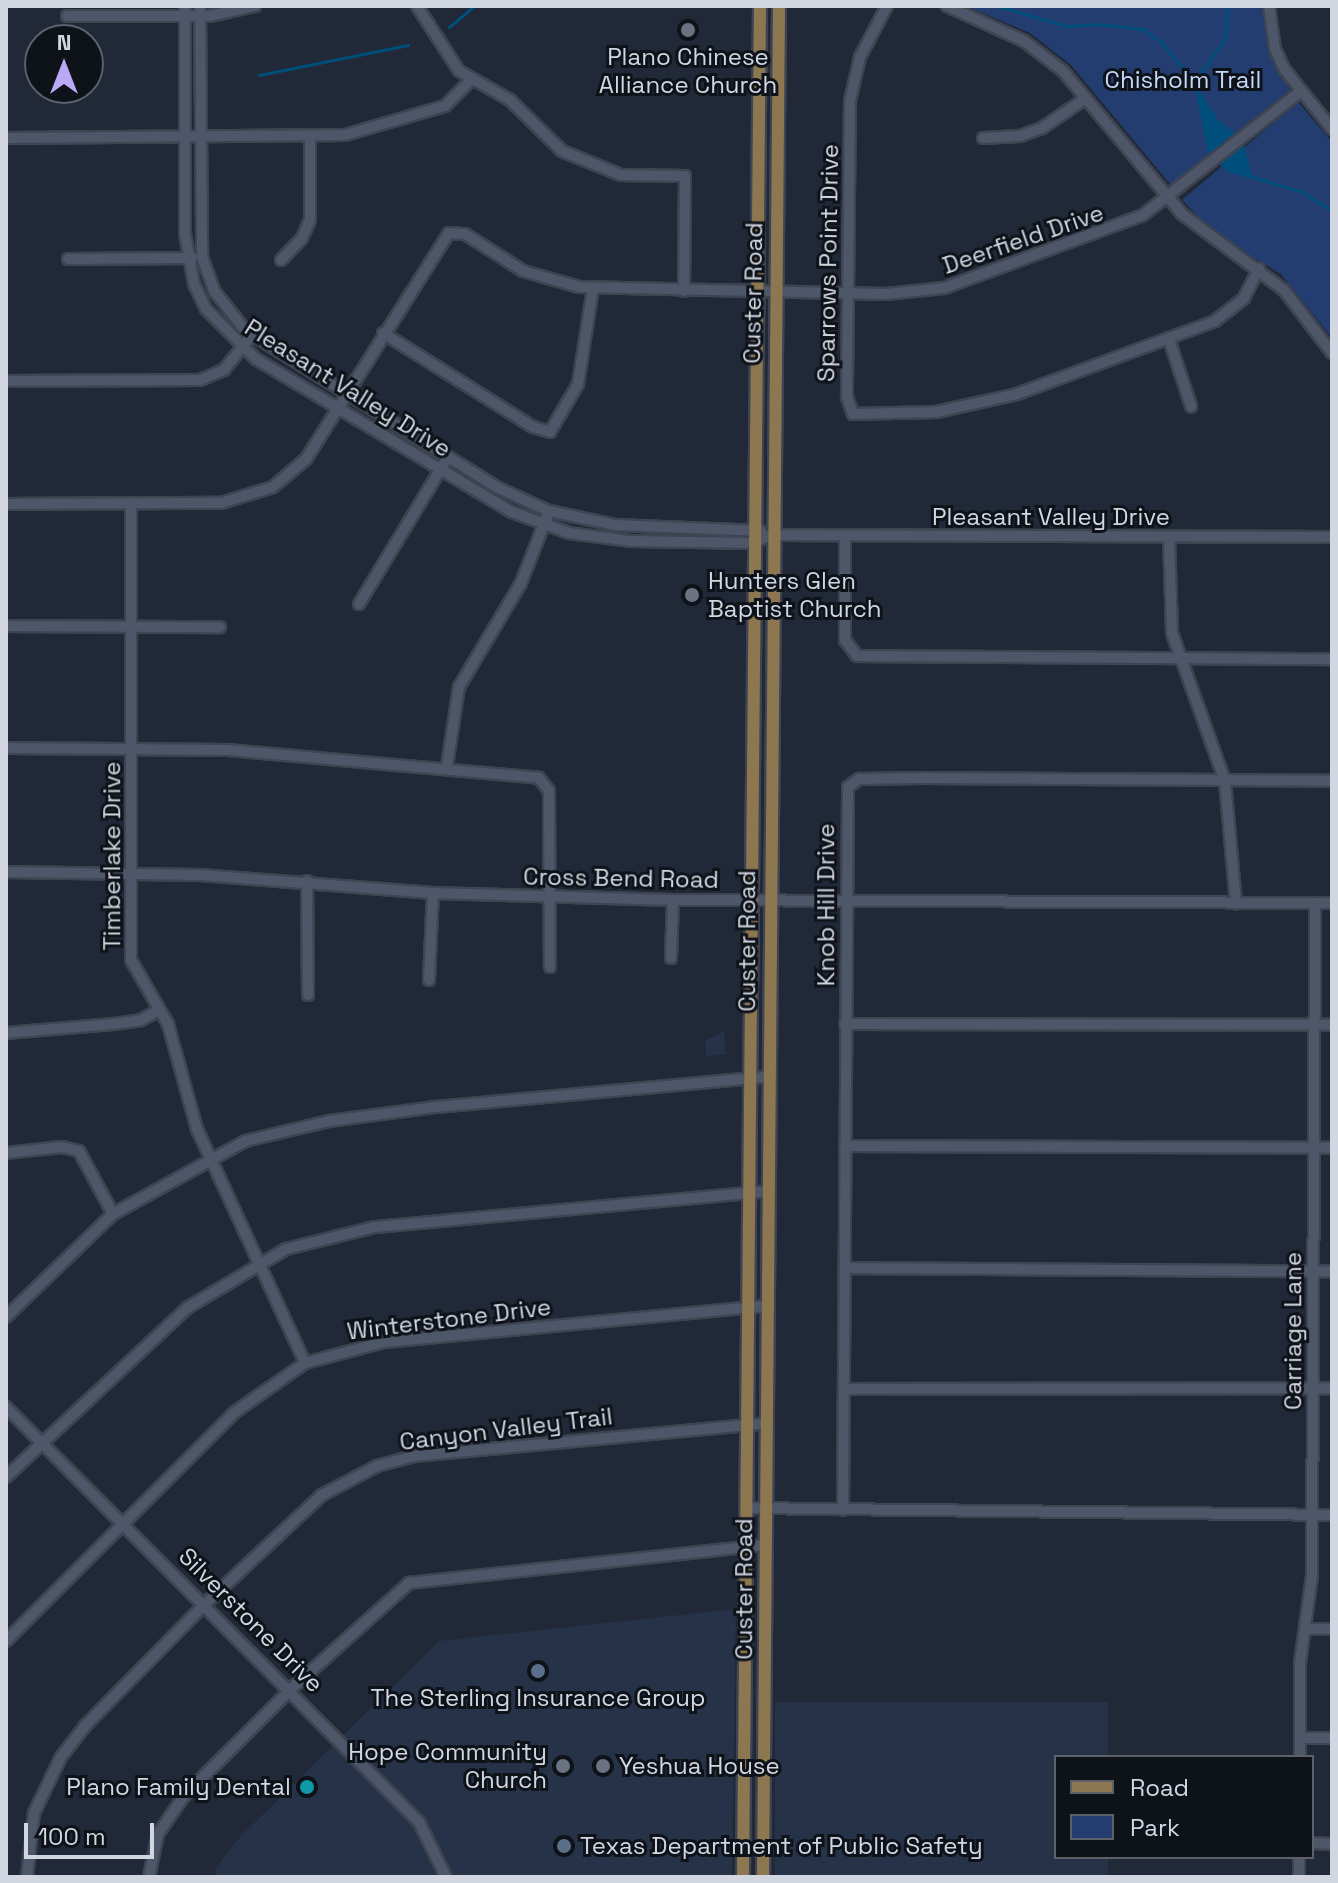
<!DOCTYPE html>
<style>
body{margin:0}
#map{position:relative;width:1338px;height:1883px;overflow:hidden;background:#212938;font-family:"Space Grotesk",sans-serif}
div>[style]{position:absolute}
.built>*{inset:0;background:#263247}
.green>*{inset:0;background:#233d71}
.water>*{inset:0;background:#004e7c}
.stream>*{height:3px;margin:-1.5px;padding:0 1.5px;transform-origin:1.5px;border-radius:1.5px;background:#004e7c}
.roads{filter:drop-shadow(2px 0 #3e4451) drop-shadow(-2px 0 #3e4451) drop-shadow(0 2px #3e4451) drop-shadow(0 -2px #3e4451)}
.minor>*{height:10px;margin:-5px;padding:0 5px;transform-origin:5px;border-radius:5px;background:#4e5769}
.major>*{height:12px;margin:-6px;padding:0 6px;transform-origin:6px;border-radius:6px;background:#8c7750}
.dots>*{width:22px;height:22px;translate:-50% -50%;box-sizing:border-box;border:4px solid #0e1219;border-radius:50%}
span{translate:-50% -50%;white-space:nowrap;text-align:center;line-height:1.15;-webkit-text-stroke:6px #0e1219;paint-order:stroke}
.poi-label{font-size:24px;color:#d1d6e1}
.left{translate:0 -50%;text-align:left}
.right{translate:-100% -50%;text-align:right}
.park-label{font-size:24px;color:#c5d8fa}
.street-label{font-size:24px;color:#d1d6e1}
.frame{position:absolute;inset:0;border:8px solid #d1d6e1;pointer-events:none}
.legend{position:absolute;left:1054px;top:1755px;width:260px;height:104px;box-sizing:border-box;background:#0e1219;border:2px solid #5c6069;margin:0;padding:10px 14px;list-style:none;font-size:24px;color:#d1d6e1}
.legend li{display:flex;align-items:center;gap:16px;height:40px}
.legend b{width:40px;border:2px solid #5c6069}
.north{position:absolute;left:24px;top:24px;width:80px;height:80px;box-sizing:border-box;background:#0e1219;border:2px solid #5c6069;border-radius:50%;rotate:0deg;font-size:22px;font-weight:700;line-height:32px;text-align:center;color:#d1d6e1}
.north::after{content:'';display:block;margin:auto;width:28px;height:36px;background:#baaaf6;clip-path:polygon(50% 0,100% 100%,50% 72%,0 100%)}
.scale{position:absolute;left:24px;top:1823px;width:130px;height:36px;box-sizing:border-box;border:4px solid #d1d6e1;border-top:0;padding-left:10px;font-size:24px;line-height:28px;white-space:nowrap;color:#d1d6e1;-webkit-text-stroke:6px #0e1219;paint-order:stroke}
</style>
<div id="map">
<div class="built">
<div style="clip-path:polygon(724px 1031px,726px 1054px,706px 1056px,705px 1041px)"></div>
<div style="clip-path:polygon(736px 1609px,732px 1877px,216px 1877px,216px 1867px,241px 1836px,439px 1641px)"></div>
<div style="clip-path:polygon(775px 1702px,1108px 1702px,1108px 1757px,1056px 1757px,1056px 1857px,1108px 1857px,1108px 1877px,775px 1877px)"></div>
</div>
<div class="green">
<div style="clip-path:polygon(966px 6px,1262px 6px,1269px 52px,1290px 90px,1171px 185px,1071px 65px,1030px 33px)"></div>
<div style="clip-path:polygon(1298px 102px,1332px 142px,1332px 338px,1281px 274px,1216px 235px,1182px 200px)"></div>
</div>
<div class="water">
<div style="clip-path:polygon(1194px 82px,1218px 120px,1242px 138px,1253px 179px,1228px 172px,1208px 154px)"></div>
</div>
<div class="stream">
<div style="left:998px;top:6px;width:71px;rotate:16.4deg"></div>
<div style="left:1066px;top:26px;width:34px;rotate:-3deg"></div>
<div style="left:1100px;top:24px;width:42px;rotate:6.8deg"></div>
<div style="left:1142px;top:29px;width:23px;rotate:34deg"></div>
<div style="left:1161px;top:42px;width:54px;rotate:51deg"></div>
<div style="left:449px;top:27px;width:33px;rotate:-40deg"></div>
<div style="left:259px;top:75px;width:152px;rotate:-11.4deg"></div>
<div style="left:1195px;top:80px;width:51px;rotate:-53.8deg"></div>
<div style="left:1225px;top:39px;width:33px;rotate:-85deg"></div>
<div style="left:1250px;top:176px;width:54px;rotate:17.1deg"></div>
<div style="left:1302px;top:192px;width:36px;rotate:32deg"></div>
</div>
<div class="roads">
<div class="minor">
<div style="left:185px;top:6px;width:228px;rotate:90deg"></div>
<div style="left:185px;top:234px;width:51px;rotate:79.8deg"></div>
<div style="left:194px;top:284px;width:28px;rotate:64deg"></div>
<div style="left:206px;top:309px;width:71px;rotate:45deg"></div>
<div style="left:256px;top:359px;width:298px;rotate:30.9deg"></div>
<div style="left:512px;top:512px;width:61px;rotate:20.2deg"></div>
<div style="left:569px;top:533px;width:63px;rotate:7.4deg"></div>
<div style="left:631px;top:541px;width:122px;rotate:0.9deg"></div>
<div style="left:753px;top:543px;width:20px;rotate:-24deg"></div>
<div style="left:771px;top:535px;width:561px;rotate:0.2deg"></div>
<div style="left:200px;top:6px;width:251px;rotate:89.5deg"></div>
<div style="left:202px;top:257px;width:37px;rotate:70deg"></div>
<div style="left:215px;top:292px;width:48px;rotate:51.7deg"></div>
<div style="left:245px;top:330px;width:296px;rotate:32deg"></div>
<div style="left:496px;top:487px;width:58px;rotate:24.4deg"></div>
<div style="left:549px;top:511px;width:67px;rotate:12deg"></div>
<div style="left:615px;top:525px;width:146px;rotate:2.4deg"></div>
<div style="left:417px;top:6px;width:77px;rotate:57.1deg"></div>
<div style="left:459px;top:71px;width:59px;rotate:29.6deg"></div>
<div style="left:510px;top:100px;width:73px;rotate:44.4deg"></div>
<div style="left:562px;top:151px;width:64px;rotate:22.1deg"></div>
<div style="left:621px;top:175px;width:64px;rotate:0.9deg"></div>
<div style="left:685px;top:176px;width:115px;rotate:90.5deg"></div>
<div style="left:887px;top:6px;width:58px;rotate:117.9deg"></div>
<div style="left:860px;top:57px;width:45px;rotate:102.8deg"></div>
<div style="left:850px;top:101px;width:296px;rotate:90.6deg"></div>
<div style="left:847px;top:397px;width:18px;rotate:71deg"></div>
<div style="left:853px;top:414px;width:83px;rotate:-1.4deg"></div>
<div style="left:936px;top:412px;width:83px;rotate:-12.5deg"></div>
<div style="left:1017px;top:394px;width:211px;rotate:-20.2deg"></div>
<div style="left:1215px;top:321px;width:37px;rotate:-38deg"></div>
<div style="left:1244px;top:298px;width:33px;rotate:-63deg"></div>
<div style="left:947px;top:6px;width:85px;rotate:24.4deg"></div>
<div style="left:1024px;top:41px;width:49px;rotate:37.6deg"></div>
<div style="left:1063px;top:71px;width:186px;rotate:50.2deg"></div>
<div style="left:1182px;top:214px;width:127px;rotate:36.7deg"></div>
<div style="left:1284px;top:290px;width:79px;rotate:52.7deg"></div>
<div style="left:1269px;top:6px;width:43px;rotate:82.1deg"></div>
<div style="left:1275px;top:49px;width:23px;rotate:65deg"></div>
<div style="left:1285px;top:70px;width:75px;rotate:51.5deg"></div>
<div style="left:67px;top:16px;width:142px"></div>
<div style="left:209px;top:16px;width:47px;rotate:-12.3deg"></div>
<div style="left:6px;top:138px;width:339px;rotate:-0.5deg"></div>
<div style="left:345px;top:135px;width:104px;rotate:-16.2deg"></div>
<div style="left:445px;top:106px;width:37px;rotate:-45deg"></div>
<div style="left:983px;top:138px;width:37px;rotate:-3deg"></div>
<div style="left:1020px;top:136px;width:23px;rotate:-20deg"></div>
<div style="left:1042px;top:128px;width:53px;rotate:-34.3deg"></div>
<div style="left:68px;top:259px;width:124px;rotate:-0.5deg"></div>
<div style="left:281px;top:260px;width:30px;rotate:-46deg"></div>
<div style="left:302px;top:238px;width:20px;rotate:-66deg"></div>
<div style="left:310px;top:220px;width:81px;rotate:-90deg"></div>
<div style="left:383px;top:333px;width:177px;rotate:32.1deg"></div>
<div style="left:533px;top:427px;width:18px;rotate:16deg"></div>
<div style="left:550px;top:432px;width:56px;rotate:-59.7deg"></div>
<div style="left:578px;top:384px;width:97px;rotate:-81.1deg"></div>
<div style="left:1169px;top:339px;width:71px;rotate:71.8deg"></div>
<div style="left:6px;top:381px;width:194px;rotate:-0.3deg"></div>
<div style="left:200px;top:380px;width:26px;rotate:-23deg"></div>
<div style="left:224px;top:370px;width:43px;rotate:-51.5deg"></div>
<div style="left:131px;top:503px;width:457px;rotate:90deg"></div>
<div style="left:131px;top:960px;width:74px;rotate:60deg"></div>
<div style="left:168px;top:1024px;width:109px;rotate:74.6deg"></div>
<div style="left:197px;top:1129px;width:258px;rotate:65.2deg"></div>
<div style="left:6px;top:504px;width:215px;rotate:-0.3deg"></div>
<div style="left:221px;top:503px;width:54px;rotate:-17.1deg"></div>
<div style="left:273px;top:487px;width:43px;rotate:-40.3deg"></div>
<div style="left:306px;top:459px;width:267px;rotate:-57.7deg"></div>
<div style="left:449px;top:233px;width:16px;rotate:4deg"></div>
<div style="left:465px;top:234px;width:69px;rotate:32.5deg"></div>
<div style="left:523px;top:271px;width:58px;rotate:15.9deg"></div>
<div style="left:579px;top:287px;width:307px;rotate:1.3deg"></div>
<div style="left:886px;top:294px;width:58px;rotate:-5.9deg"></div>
<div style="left:944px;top:288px;width:212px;rotate:-20.1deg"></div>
<div style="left:1143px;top:215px;width:201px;rotate:-38.1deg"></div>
<div style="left:845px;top:536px;width:104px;rotate:90deg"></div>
<div style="left:845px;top:640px;width:20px;rotate:53deg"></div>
<div style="left:857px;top:656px;width:475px;rotate:0.4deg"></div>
<div style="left:1169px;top:537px;width:96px;rotate:88.2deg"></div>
<div style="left:1172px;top:633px;width:157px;rotate:70.3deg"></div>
<div style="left:1225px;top:781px;width:123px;rotate:84.9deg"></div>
<div style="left:359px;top:604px;width:172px;rotate:-58.8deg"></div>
<div style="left:6px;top:626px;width:214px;rotate:0.3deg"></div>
<div style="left:10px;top:748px;width:218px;rotate:0.5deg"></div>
<div style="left:228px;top:750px;width:312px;rotate:5.1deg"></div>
<div style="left:539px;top:778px;width:16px;rotate:52deg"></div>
<div style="left:549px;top:791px;width:176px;rotate:89.7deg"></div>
<div style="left:447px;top:766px;width:80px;rotate:-81.4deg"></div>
<div style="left:459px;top:687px;width:121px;rotate:-59.2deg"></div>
<div style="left:521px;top:583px;width:77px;rotate:-68.7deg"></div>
<div style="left:6px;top:872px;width:194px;rotate:0.9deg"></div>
<div style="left:200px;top:875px;width:234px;rotate:4.4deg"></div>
<div style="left:433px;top:893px;width:240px;rotate:1.7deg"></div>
<div style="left:673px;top:900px;width:659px;rotate:0.26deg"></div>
<div style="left:307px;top:881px;width:114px;rotate:89.5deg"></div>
<div style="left:671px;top:958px;width:58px;rotate:-88deg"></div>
<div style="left:429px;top:980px;width:87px;rotate:-87.4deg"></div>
<div style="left:845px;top:1024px;width:487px;rotate:0.1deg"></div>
<div style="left:6px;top:1033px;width:108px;rotate:-4.8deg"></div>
<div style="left:114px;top:1024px;width:27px;rotate:-8deg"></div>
<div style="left:141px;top:1020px;width:21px;rotate:-29deg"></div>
<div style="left:845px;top:1146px;width:487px;rotate:0.2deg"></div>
<div style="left:6px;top:1153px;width:56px;rotate:-6.1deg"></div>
<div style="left:62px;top:1147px;width:17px;rotate:13deg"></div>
<div style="left:79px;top:1151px;width:72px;rotate:61.6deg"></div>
<div style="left:845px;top:1268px;width:487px;rotate:0.4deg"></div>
<div style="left:6px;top:1317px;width:149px;rotate:-43.9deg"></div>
<div style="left:113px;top:1214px;width:151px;rotate:-28.9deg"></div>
<div style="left:245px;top:1141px;width:86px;rotate:-13.4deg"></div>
<div style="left:329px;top:1121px;width:108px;rotate:-7.5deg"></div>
<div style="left:436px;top:1107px;width:333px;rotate:-5.2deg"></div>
<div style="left:844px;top:1389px;width:488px;rotate:-0.1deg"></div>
<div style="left:6px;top:1407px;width:585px;rotate:45.14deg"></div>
<div style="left:419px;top:1822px;width:61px;rotate:63.9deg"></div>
<div style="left:6px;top:1477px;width:248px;rotate:-43deg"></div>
<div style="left:187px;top:1308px;width:115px;rotate:-30.8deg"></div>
<div style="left:286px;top:1249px;width:92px;rotate:-13.9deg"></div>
<div style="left:375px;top:1227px;width:395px;rotate:-5.2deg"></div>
<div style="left:746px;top:1508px;width:586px;rotate:0.68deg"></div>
<div style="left:843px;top:1510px;width:723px;rotate:-89.6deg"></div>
<div style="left:848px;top:787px;width:14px;rotate:-36deg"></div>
<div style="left:859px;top:779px;width:63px;rotate:-0.9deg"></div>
<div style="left:922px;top:778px;width:410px;rotate:0.4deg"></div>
<div style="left:1306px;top:1629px;width:26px"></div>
<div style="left:6px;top:1641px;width:324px;rotate:-45deg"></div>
<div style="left:235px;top:1412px;width:85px;rotate:-35deg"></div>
<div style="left:305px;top:1363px;width:82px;rotate:-14.9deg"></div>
<div style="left:384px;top:1342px;width:385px;rotate:-5.4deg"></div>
<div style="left:1300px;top:1738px;width:32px"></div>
<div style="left:1300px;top:1757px;width:94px;rotate:-90deg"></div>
<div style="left:1300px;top:1663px;width:89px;rotate:-82.2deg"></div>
<div style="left:1312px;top:1575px;width:672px;rotate:-89.74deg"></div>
<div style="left:1312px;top:1843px;width:20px;rotate:3deg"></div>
<div style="left:1299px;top:1857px;width:20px;rotate:90deg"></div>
<div style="left:27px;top:1877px;width:64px;rotate:-83.8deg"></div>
<div style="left:34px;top:1813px;width:62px;rotate:-64.3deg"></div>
<div style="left:61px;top:1757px;width:41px;rotate:-52deg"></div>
<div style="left:86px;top:1725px;width:170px;rotate:-45.5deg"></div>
<div style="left:205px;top:1604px;width:160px;rotate:-43deg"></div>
<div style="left:322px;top:1495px;width:62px;rotate:-27.8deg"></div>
<div style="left:377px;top:1466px;width:38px;rotate:-15deg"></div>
<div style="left:414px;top:1456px;width:355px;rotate:-5.3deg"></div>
<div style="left:149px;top:1877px;width:44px;rotate:-78.2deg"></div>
<div style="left:158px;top:1834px;width:46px;rotate:-55.6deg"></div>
<div style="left:184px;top:1796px;width:151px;rotate:-45deg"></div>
<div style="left:291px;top:1689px;width:159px;rotate:-41.9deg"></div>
<div style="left:409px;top:1583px;width:360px;rotate:-6.1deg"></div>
</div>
<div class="major">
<div style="left:743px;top:1877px;width:1871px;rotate:-89.48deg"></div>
<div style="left:763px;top:1877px;width:1871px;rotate:-89.51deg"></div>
</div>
</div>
<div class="dots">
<div style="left:688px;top:30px;background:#6b7280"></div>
<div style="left:692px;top:595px;background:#6b7280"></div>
<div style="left:538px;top:1671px;background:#5c6f8a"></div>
<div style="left:563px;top:1766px;background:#6b7280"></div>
<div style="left:603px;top:1766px;background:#6b7280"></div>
<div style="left:307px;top:1787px;background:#0f9aa8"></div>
<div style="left:564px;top:1846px;background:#5c6f8a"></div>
</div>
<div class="poi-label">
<span style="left:688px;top:71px">Plano Chinese<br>Alliance Church</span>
<span class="left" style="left:708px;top:595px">Hunters Glen<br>Baptist Church</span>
<span style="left:538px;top:1698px">The Sterling Insurance Group</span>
<span class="right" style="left:547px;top:1766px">Hope Community<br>Church</span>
<span class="left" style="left:619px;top:1766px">Yeshua House</span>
<span class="right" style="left:291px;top:1787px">Plano Family Dental</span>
<span class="left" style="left:580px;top:1846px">Texas Department of Public Safety</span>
</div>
<div class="park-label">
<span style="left:1183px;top:80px">Chisholm Trail</span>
</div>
<div class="street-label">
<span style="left:1023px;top:239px;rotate:-19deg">Deerfield Drive</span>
<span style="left:828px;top:263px;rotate:-89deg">Sparrows Point Drive</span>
<span style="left:753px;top:293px;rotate:-89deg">Custer Road</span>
<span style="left:348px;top:388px;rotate:32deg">Pleasant Valley Drive</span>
<span style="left:1051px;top:517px">Pleasant Valley Drive</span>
<span style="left:112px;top:856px;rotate:-90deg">Timberlake Drive</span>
<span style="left:621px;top:878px;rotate:1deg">Cross Bend Road</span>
<span style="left:826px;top:905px;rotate:-90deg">Knob Hill Drive</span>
<span style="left:747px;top:941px;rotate:-90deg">Custer Road</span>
<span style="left:449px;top:1319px;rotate:-7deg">Winterstone Drive</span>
<span style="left:1293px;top:1331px;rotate:-90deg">Carriage Lane</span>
<span style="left:506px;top:1429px;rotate:-7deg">Canyon Valley Trail</span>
<span style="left:744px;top:1589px;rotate:-90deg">Custer Road</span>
<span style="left:251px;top:1620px;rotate:45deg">Silverstone Drive</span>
</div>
<div class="frame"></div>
<ul class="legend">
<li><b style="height:10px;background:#8c7750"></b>Road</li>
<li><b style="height:22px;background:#233d71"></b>Park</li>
</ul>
<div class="north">N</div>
<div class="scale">100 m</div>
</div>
